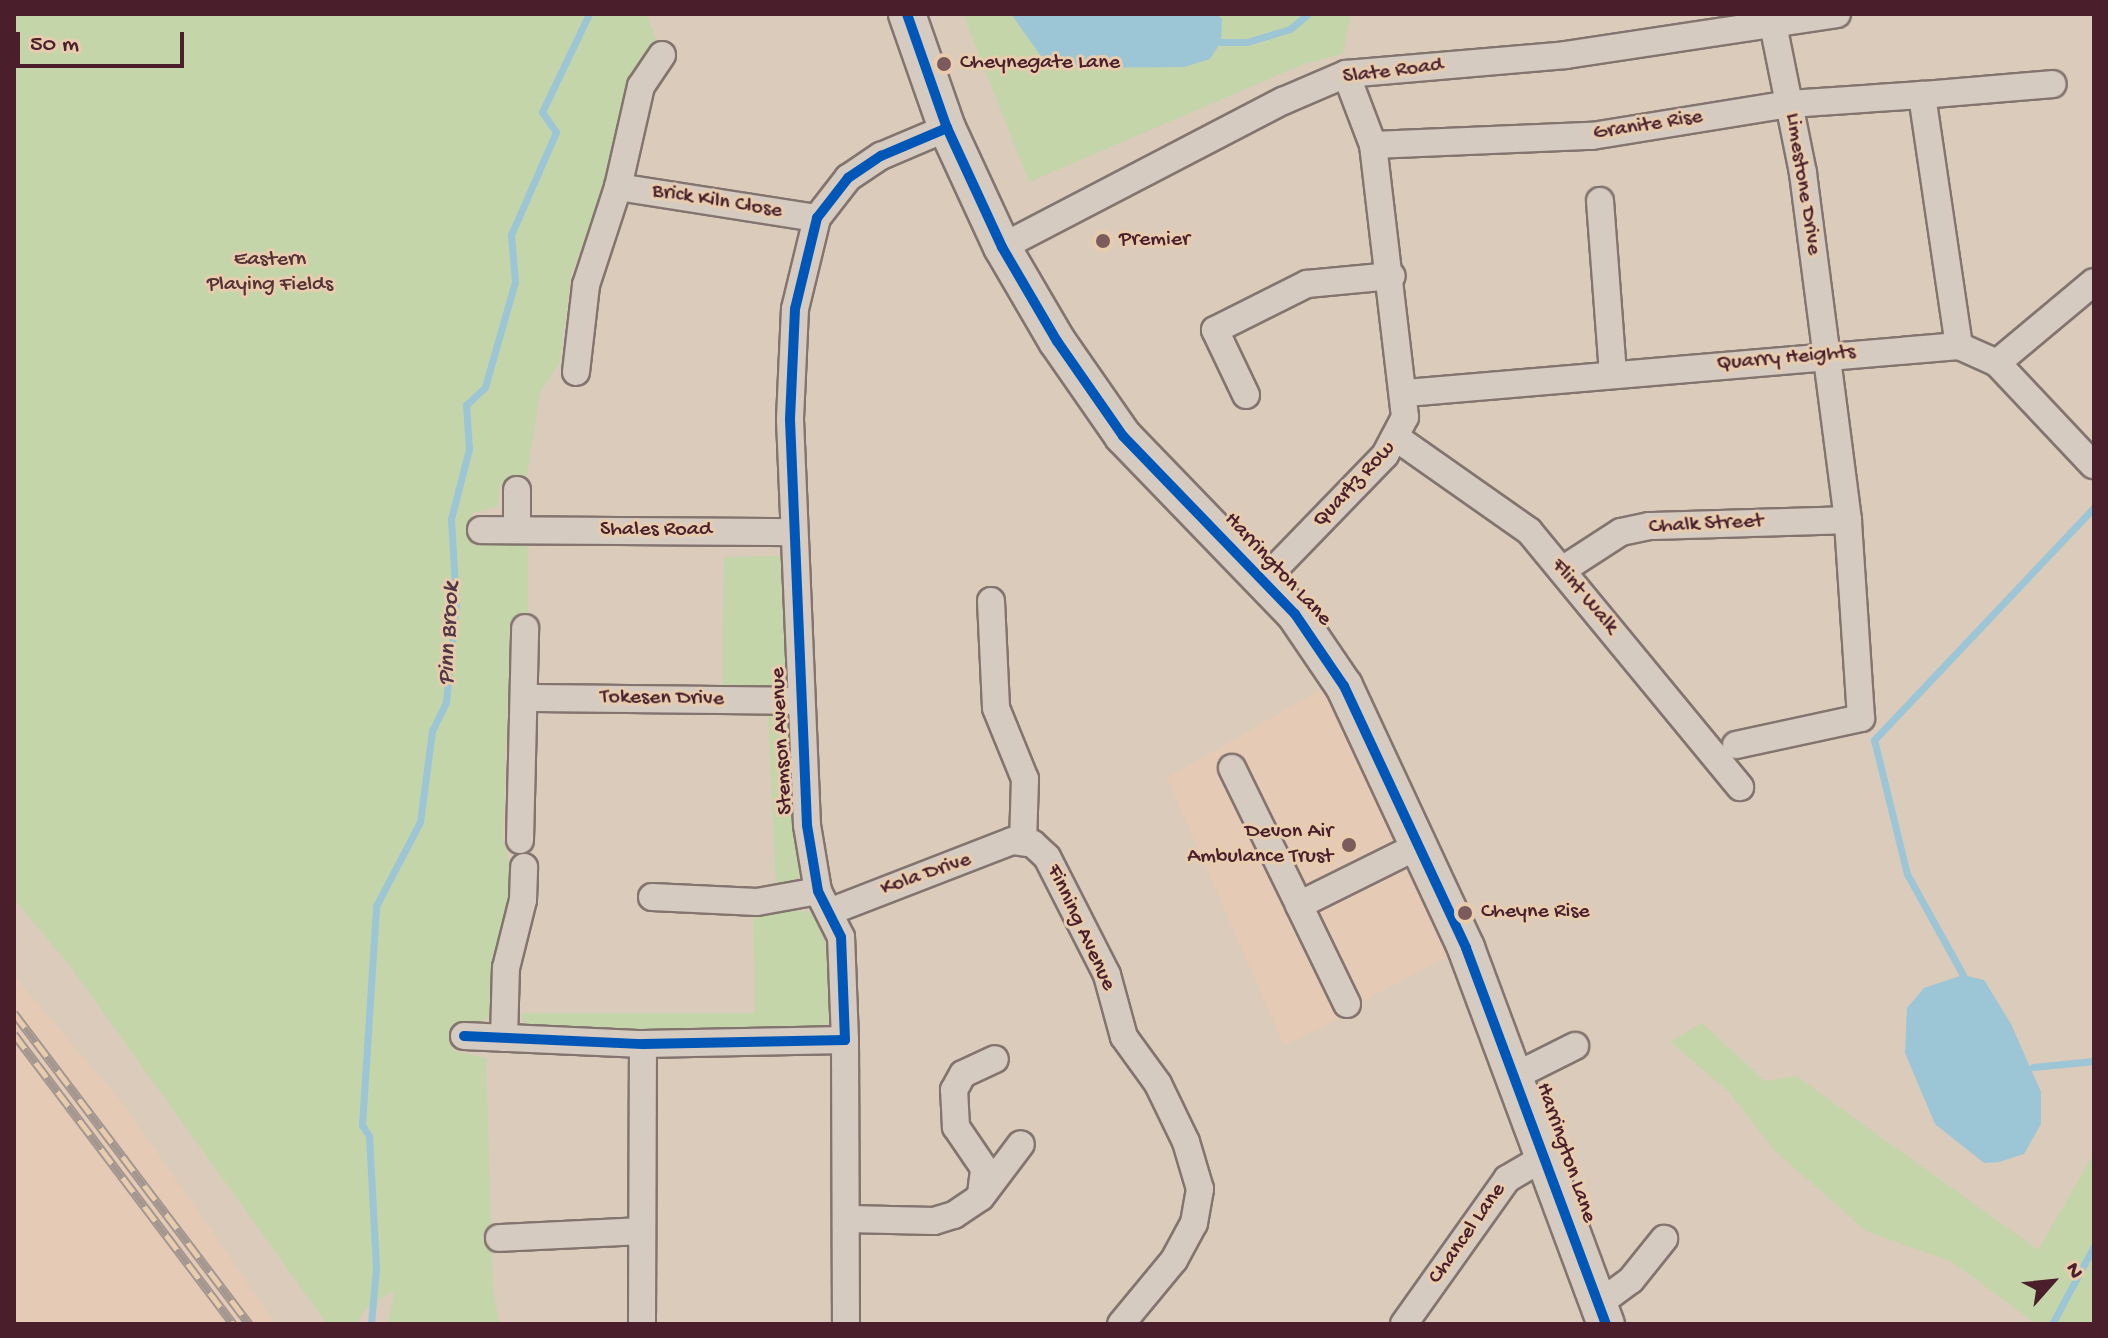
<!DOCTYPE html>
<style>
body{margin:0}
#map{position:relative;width:2108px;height:1338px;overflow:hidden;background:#dacbbb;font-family:"Gochi Hand",sans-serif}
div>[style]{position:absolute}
.built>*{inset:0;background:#e5cab6}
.green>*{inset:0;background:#c4d5aa}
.water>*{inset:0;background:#9cc5d6}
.stream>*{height:7px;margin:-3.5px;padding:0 3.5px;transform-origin:3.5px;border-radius:3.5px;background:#9cc5d6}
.roads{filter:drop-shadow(2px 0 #83746f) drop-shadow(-2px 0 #83746f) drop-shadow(0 2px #83746f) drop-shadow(0 -2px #83746f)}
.street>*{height:26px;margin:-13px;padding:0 13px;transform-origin:13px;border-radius:13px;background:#d5cbc0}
.secondary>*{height:36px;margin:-18px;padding:0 18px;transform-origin:18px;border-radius:18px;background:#d5cbc0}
.rail>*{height:9px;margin-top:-4.5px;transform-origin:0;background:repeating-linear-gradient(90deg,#e7ccae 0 18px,#a39790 0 36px);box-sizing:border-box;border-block:2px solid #a39790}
.cycleway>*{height:10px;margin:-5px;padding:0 5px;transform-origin:5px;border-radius:5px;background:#0057b8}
.dots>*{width:22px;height:22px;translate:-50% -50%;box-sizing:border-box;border:4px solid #e7ccae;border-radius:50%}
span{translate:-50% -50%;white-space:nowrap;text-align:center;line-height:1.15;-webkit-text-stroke:6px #e7ccae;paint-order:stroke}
.poi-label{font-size:22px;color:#4a1f2b}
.left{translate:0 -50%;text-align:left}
.right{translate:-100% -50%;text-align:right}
.street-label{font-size:22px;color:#4a1f2b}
.park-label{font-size:22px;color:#543236}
.water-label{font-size:24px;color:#523746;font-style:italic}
.frame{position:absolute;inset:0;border:16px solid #4a1f2b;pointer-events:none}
.north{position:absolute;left:2012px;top:1242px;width:80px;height:80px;-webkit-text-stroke:6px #e7ccae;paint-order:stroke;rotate:63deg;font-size:22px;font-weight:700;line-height:32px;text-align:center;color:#4a1f2b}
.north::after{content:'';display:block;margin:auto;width:28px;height:36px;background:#4a1f2b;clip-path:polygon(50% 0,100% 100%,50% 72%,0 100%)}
.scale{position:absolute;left:16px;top:32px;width:168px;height:36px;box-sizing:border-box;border:4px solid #4a1f2b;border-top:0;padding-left:10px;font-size:24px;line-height:28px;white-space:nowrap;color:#4a1f2b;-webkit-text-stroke:6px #e7ccae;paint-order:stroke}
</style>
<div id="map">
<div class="built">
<div style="clip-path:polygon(1323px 688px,1450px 955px,1362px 1002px,1364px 1007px,1284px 1045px,1167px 778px)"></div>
<div style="clip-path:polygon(14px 976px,124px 1105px,276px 1324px,14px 1324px)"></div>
</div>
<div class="green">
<div style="clip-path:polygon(14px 14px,647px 14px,656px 40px,626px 96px,609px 175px,571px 275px,560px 362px,540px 393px,526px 481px,501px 482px,497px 507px,472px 513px,473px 539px,528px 540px,528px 620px,510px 620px,503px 839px,516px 887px,489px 1017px,476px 1025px,455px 1026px,455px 1051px,486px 1058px,493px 1286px,499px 1324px,387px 1324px,395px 1290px,367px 1307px,357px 1324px,327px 1324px,70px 966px,14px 899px)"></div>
<div style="clip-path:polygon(963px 14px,1351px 14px,1343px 54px,1304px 64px,1029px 182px)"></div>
<div style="clip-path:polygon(782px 556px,804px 869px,791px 891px,795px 911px,818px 912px,830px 929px,828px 1024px,820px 1032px,681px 1035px,524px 1024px,521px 1013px,755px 1013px,753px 910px,777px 910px,767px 691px,722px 693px,724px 557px)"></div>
<div style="clip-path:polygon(1702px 1023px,1765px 1081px,1796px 1076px,2038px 1250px,2094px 1153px,2094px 1324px,2036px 1324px,1952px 1262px,1866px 1231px,1774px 1150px,1728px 1091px,1670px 1042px)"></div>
</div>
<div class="water">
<div style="clip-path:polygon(1011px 14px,1217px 14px,1222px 19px,1221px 42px,1210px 59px,1184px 67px,1081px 68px,1041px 56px)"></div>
<div style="clip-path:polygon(1963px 975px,1984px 980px,2011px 1024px,2041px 1092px,2041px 1124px,2024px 1154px,1999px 1162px,1984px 1163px,1935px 1124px,1905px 1053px,1907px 1008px,1924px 988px)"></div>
</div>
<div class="stream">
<div style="left:1221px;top:42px;width:26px"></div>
<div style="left:1247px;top:42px;width:45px;rotate:-16.8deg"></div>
<div style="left:1290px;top:29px;width:23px;rotate:-40deg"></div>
<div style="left:1963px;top:975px;width:115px;rotate:-119deg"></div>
<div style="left:1907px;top:874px;width:138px;rotate:-103.8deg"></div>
<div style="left:1874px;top:740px;width:320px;rotate:-46.6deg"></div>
<div style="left:2033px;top:1067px;width:61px;rotate:-5.6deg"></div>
<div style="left:371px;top:1324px;width:56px;rotate:-84.9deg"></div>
<div style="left:376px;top:1268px;width:132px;rotate:-93deg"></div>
<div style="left:369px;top:1136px;width:13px;rotate:-122deg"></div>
<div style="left:362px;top:1125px;width:219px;rotate:-86.3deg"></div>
<div style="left:376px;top:906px;width:95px;rotate:-62.4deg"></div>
<div style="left:420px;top:822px;width:92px;rotate:-82.5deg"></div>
<div style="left:432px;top:731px;width:32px;rotate:-64deg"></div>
<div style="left:446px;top:702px;width:100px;rotate:-84.2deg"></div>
<div style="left:456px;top:603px;width:84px;rotate:-93.4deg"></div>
<div style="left:451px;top:519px;width:72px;rotate:-75.6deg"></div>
<div style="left:469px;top:449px;width:44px;rotate:-93.9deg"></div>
<div style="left:466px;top:405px;width:26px;rotate:-43deg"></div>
<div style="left:485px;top:387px;width:109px;rotate:-74.1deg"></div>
<div style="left:515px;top:282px;width:47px;rotate:-94.9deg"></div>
<div style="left:511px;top:235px;width:112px;rotate:-66.4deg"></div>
<div style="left:556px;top:132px;width:24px;rotate:-125deg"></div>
<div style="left:542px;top:112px;width:109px;rotate:-64.4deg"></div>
<div style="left:2052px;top:1324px;width:89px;rotate:-61.7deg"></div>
</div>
<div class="roads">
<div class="street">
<div style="left:662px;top:55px;width:37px;rotate:124deg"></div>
<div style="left:641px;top:86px;width:104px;rotate:102.8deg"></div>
<div style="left:618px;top:187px;width:201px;rotate:8.9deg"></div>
<div style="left:1373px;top:145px;width:219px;rotate:-2.4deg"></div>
<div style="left:1592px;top:136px;width:200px;rotate:-9.2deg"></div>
<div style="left:1789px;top:104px;width:133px;rotate:-3.9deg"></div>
<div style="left:1600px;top:201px;width:173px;rotate:85.7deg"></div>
<div style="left:1002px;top:247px;width:317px;rotate:-27.5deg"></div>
<div style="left:1283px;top:101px;width:69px;rotate:-23.2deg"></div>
<div style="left:1346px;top:74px;width:221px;rotate:-4.9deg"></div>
<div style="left:1566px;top:55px;width:274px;rotate:-8.6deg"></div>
<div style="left:1959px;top:346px;width:254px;rotate:-98.4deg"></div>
<div style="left:1922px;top:95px;width:131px;rotate:-4.8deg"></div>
<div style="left:1997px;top:363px;width:126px;rotate:-39.9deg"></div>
<div style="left:576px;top:372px;width:88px;rotate:-83.4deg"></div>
<div style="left:586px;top:285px;width:103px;rotate:-71.9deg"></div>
<div style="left:1406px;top:393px;width:555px;rotate:-4.86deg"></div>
<div style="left:1959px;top:346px;width:42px;rotate:24.1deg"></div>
<div style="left:1997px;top:363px;width:140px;rotate:46.7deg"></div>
<div style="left:1246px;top:395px;width:72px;rotate:-115.5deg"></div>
<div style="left:1215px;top:330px;width:103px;rotate:-26.6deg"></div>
<div style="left:1307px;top:284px;width:85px;rotate:-5.4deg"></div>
<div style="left:1398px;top:439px;width:160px;rotate:35.1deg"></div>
<div style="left:1529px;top:531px;width:332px;rotate:50.5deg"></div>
<div style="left:517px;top:490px;width:39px;rotate:90deg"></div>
<div style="left:481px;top:530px;width:313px;rotate:0.4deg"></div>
<div style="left:1573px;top:563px;width:57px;rotate:-32.9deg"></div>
<div style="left:1621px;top:532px;width:29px;rotate:-12deg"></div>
<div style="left:1649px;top:526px;width:199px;rotate:-1.7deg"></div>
<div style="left:1264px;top:580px;width:174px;rotate:-45.9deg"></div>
<div style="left:1385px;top:455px;width:43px;rotate:-62.2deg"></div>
<div style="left:1405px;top:417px;width:274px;rotate:-96.7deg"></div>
<div style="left:1373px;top:145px;width:76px;rotate:-110.8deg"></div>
<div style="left:991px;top:601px;width:107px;rotate:87.3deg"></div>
<div style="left:996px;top:708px;width:77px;rotate:67.8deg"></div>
<div style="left:1025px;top:779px;width:62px;rotate:91.8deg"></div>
<div style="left:525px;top:698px;width:275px;rotate:0.6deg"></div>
<div style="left:1736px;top:745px;width:128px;rotate:-12.2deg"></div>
<div style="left:1861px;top:718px;width:198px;rotate:-93.8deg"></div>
<div style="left:1848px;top:520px;width:350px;rotate:-97.4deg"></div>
<div style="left:1803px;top:173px;width:162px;rotate:-101.4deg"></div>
<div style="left:1232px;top:768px;width:153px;rotate:63.9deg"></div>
<div style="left:520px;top:840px;width:212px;rotate:-88.6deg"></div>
<div style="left:652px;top:897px;width:105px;rotate:2.7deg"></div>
<div style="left:757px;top:902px;width:62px;rotate:-10.2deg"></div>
<div style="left:829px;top:912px;width:196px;rotate:-21.2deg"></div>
<div style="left:1012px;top:841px;width:21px;rotate:8deg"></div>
<div style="left:1033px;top:844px;width:19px;rotate:43deg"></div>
<div style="left:1047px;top:857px;width:132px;rotate:63deg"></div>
<div style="left:1107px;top:975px;width:64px;rotate:74.7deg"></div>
<div style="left:1124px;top:1037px;width:58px;rotate:54.1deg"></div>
<div style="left:1158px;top:1084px;width:64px;rotate:64.2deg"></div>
<div style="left:1186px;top:1142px;width:49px;rotate:73.4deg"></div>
<div style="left:1200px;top:1189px;width:35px;rotate:100deg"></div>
<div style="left:1194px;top:1223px;width:42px;rotate:118.4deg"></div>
<div style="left:1174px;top:1260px;width:83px;rotate:129.6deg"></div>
<div style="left:1347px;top:1004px;width:110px;rotate:-115.9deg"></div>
<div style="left:1299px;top:905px;width:133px;rotate:-26.4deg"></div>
<div style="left:464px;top:1036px;width:179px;rotate:2.6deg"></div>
<div style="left:643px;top:1044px;width:202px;rotate:-1.1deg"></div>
<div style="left:845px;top:1040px;width:103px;rotate:-92.2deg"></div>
<div style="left:841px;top:937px;width:51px;rotate:-116.6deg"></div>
<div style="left:818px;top:891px;width:67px;rotate:-99.5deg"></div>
<div style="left:807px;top:825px;width:406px;rotate:-92.4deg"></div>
<div style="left:790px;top:419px;width:110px;rotate:-87.4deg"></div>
<div style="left:795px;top:309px;width:94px;rotate:-76.4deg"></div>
<div style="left:817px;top:218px;width:51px;rotate:-52.2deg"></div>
<div style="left:848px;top:178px;width:40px;rotate:-34deg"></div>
<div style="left:881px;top:156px;width:72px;rotate:-23deg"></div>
<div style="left:504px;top:1038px;width:70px;rotate:-88.4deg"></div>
<div style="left:506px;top:968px;width:70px;rotate:-76deg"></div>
<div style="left:523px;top:900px;width:33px;rotate:-88deg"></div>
<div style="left:845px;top:1040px;width:284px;rotate:89.8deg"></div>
<div style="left:1517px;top:1075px;width:65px;rotate:-26.6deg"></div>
<div style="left:981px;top:1194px;width:26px;rotate:-83deg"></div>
<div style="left:984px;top:1168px;width:50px;rotate:-124.3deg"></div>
<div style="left:956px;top:1127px;width:37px;rotate:-93deg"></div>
<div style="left:954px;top:1090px;width:18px;rotate:-61deg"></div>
<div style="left:963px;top:1074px;width:35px;rotate:-25deg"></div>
<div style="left:848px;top:1219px;width:86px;rotate:1.3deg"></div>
<div style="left:934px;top:1221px;width:21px;rotate:-17deg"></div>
<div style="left:954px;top:1215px;width:32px;rotate:-34deg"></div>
<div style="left:981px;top:1197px;width:66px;rotate:-53deg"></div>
<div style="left:499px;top:1238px;width:141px;rotate:-2.8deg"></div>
<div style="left:1597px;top:1305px;width:42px;rotate:-36.3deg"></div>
<div style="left:1631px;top:1280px;width:53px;rotate:-51.2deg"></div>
<div style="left:642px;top:1324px;width:280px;rotate:-89.8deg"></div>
<div style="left:1404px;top:1324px;width:178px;rotate:-54.6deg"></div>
<div style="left:1507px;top:1179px;width:42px;rotate:-30.3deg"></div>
</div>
<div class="secondary">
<div style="left:907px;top:14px;width:121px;rotate:70.7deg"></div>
<div style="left:947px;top:128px;width:131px;rotate:65.2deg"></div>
<div style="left:1002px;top:247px;width:109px;rotate:59.7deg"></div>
<div style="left:1057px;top:341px;width:116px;rotate:55.2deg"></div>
<div style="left:1123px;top:436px;width:248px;rotate:46deg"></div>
<div style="left:1295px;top:614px;width:87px;rotate:55.8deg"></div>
<div style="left:1344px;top:686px;width:289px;rotate:65deg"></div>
<div style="left:1466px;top:948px;width:401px;rotate:69.6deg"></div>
</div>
</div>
<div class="rail">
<div style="left:14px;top:1013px;width:390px;rotate:52.9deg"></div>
<div style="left:14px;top:1034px;width:363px;rotate:52.9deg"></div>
</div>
<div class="cycleway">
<div style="left:907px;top:14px;width:121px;rotate:70.7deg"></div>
<div style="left:947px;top:128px;width:131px;rotate:65.2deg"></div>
<div style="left:1002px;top:247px;width:109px;rotate:59.7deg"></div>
<div style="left:1057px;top:341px;width:116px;rotate:55.2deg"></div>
<div style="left:1123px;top:436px;width:248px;rotate:46deg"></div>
<div style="left:1295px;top:614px;width:87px;rotate:55.8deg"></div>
<div style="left:1344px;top:686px;width:289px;rotate:65deg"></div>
<div style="left:1466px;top:948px;width:401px;rotate:69.6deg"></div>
<div style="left:464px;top:1036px;width:179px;rotate:2.6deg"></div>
<div style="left:643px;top:1044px;width:202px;rotate:-1.1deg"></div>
<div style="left:845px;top:1040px;width:103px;rotate:-92.2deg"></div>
<div style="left:841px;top:937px;width:51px;rotate:-116.6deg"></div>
<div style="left:818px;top:891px;width:67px;rotate:-99.5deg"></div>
<div style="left:807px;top:825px;width:406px;rotate:-92.4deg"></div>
<div style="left:790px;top:419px;width:110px;rotate:-87.4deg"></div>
<div style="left:795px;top:309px;width:94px;rotate:-76.4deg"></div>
<div style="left:817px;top:218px;width:51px;rotate:-52.2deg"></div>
<div style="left:848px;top:178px;width:40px;rotate:-34deg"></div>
<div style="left:881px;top:156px;width:72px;rotate:-23deg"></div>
</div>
<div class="dots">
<div style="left:944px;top:64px;background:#7c5b5d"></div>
<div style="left:1103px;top:241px;background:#7c5b5d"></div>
<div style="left:1349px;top:845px;background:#7c5b5d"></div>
<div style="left:1465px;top:913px;background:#7c5b5d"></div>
</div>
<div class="poi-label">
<span class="left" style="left:960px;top:64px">Cheynegate Lane</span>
<span class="left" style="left:1119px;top:241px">Premier</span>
<span class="right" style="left:1333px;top:845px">Devon Air<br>Ambulance Trust</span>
<span class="left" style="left:1481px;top:913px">Cheyne Rise</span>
</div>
<div class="street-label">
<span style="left:1393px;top:72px;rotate:-7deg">Slate Road</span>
<span style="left:1648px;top:126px;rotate:-9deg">Granite Rise</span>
<span style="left:1802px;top:184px;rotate:81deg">Limestone Drive</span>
<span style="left:717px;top:202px;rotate:9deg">Brick Kiln Close</span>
<span style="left:1786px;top:359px;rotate:-5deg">Quarry Heights</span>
<span style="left:1355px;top:485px;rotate:-47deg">Quartz Row</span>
<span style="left:1706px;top:525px;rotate:-3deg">Chalk Street</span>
<span style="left:656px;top:531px">Shales Road</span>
<span style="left:1277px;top:570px;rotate:47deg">Harrington Lane</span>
<span style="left:1584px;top:597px;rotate:50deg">Flint Walk</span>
<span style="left:662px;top:699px;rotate:1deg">Tokesen Drive</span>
<span style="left:783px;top:741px;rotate:-93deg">Stemson Avenue</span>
<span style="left:926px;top:875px;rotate:-19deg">Kola Drive</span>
<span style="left:1080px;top:928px;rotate:65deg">Finning Avenue</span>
<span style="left:1565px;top:1153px;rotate:71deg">Harrington Lane</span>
<span style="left:1468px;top:1234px;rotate:-55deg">Chancel Lane</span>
</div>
<div class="park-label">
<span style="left:270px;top:273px">Eastern<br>Playing Fields</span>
</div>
<div class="water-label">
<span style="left:450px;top:634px;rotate:-87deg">Pinn Brook</span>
</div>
<div class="frame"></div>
<div class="north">N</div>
<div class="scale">50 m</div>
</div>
